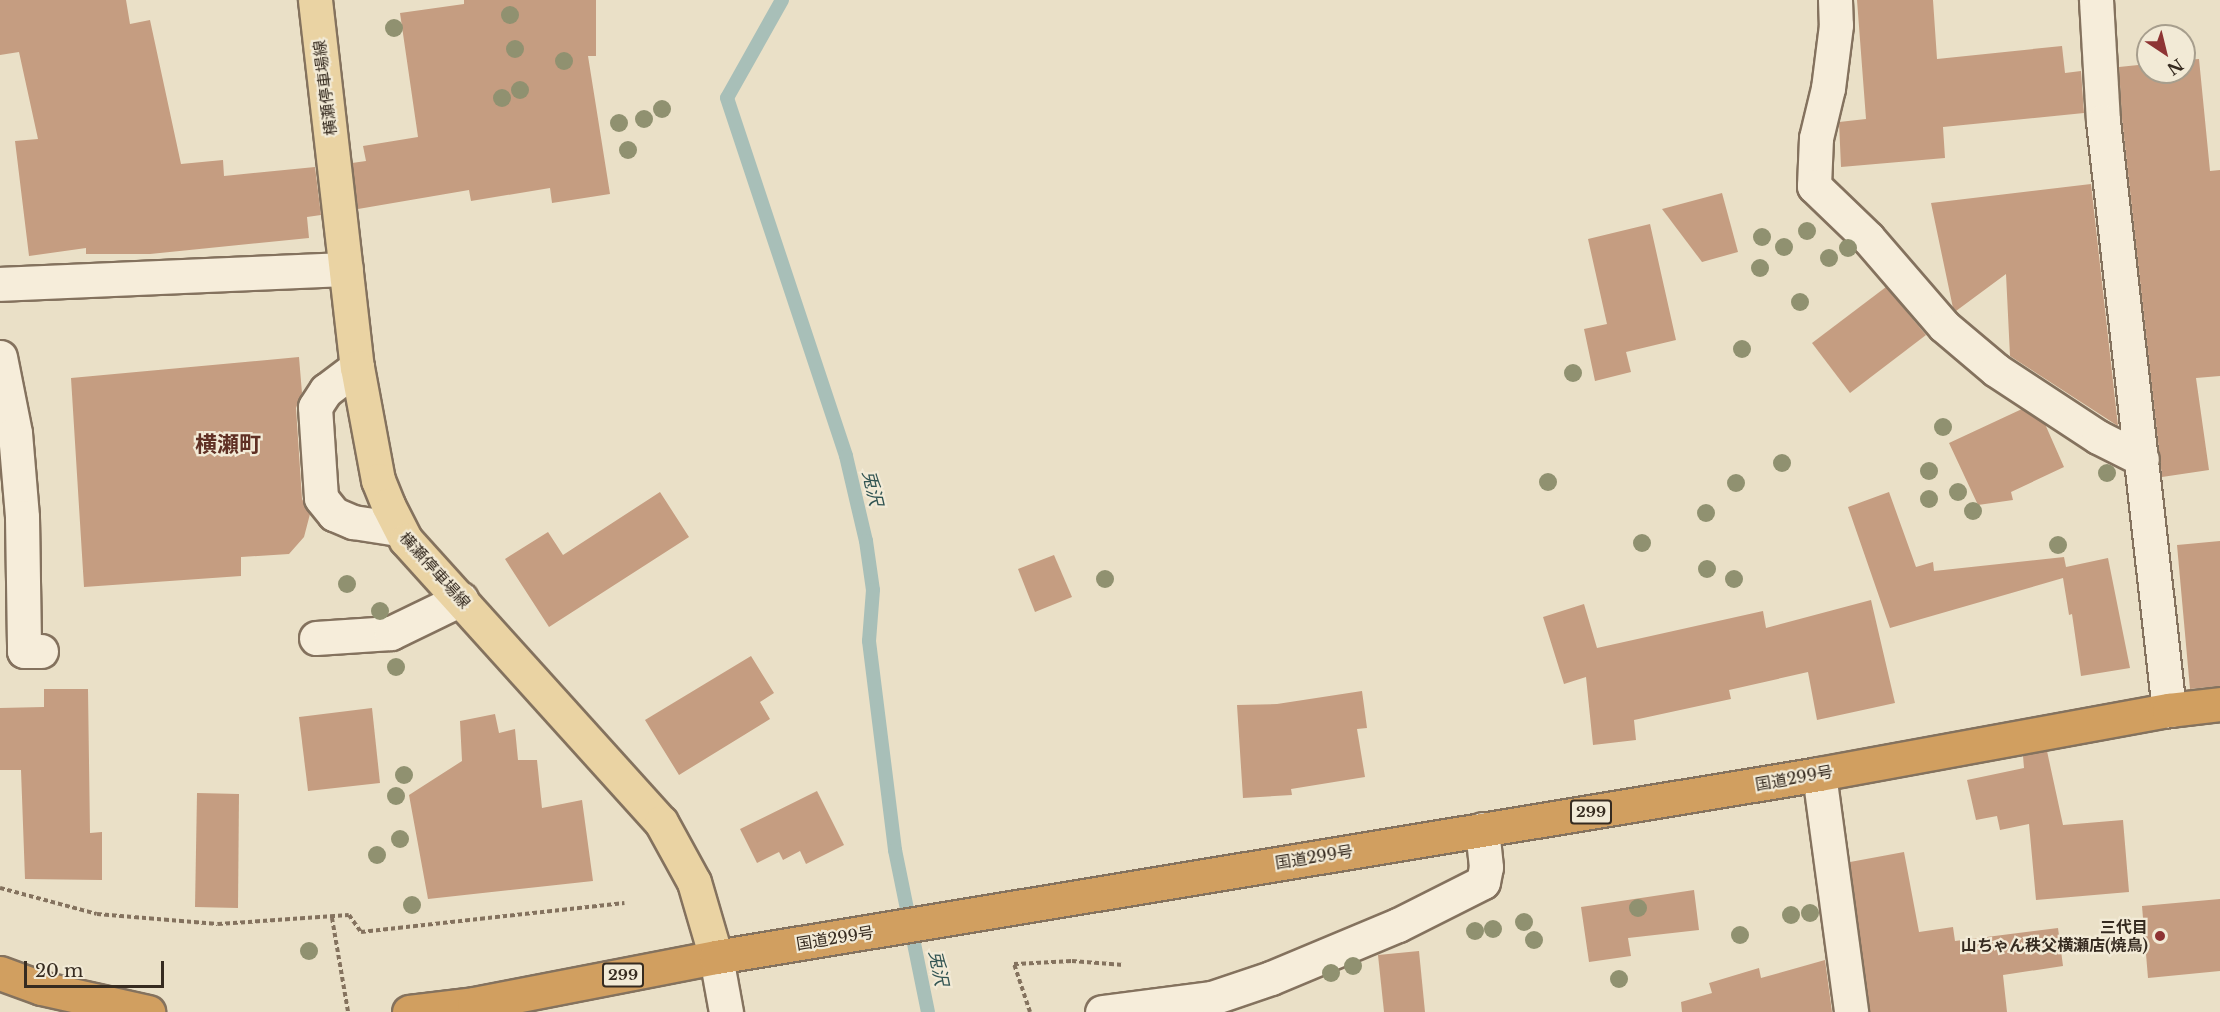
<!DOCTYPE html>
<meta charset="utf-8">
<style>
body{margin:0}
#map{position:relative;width:2220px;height:1012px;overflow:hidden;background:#eae0c7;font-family:"Libre Baskerville","Noto Sans JP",serif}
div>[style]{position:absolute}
.stream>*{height:14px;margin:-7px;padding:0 7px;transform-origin:7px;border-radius:7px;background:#a8bfb8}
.building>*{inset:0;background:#c59d81}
.path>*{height:4px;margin-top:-2px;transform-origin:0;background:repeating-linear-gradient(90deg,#84725e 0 4.5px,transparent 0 7.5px)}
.roads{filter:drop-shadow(2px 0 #84725e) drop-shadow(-2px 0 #84725e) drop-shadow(0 2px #84725e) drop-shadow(0 -2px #84725e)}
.minor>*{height:33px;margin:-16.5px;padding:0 16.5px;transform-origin:16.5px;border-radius:16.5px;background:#f6edda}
.major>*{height:33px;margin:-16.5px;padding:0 16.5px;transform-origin:16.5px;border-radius:16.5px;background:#ead3a3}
.highway>*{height:33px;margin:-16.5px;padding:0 16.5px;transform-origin:16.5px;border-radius:16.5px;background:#d19f60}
.trees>*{width:18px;height:18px;margin:-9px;border-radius:50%;background:#909170}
.dots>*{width:16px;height:16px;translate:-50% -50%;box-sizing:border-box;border:3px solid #f2ead6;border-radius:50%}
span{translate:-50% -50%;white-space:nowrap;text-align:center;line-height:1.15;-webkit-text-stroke:4.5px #f2ead6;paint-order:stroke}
.shield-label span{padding:2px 4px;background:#f2ead6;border:2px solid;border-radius:4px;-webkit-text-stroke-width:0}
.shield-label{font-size:15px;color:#362b20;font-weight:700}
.street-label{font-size:16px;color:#362b20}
.poi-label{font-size:16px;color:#362b20;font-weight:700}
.right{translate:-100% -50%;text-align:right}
.water-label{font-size:18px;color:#315452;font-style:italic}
.district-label{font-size:22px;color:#5f3024;font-weight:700}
.north{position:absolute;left:2136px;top:24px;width:60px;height:60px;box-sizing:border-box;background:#f2ead6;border:2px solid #a79e8d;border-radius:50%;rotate:145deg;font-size:16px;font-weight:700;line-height:24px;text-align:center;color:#362b20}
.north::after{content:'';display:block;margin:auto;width:21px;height:27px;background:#8e3434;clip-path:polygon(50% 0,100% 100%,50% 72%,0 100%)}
.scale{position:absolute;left:24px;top:961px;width:140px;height:27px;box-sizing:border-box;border:3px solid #362b20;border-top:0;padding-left:8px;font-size:18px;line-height:21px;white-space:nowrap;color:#362b20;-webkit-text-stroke:4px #f2ead6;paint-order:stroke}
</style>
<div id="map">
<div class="stream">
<div style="left:782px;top:0;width:112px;rotate:119.3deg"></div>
<div style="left:727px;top:98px;width:377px;rotate:71.6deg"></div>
<div style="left:846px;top:456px;width:87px;rotate:76.8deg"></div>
<div style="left:866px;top:541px;width:49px;rotate:81.9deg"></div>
<div style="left:873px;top:590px;width:51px;rotate:94.5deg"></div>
<div style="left:869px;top:641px;width:211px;rotate:82.9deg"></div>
<div style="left:895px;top:850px;width:165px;rotate:78.5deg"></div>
</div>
<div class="building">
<div style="clip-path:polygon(0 0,126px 0,130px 24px,150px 20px,181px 164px,223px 160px,224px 176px,315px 167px,321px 215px,307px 217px,309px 238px,150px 254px,86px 254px,86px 248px,29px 256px,15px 141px,38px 139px,19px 52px,0 55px)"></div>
<div style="clip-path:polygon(464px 0,596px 0,596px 56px,588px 56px,610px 194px,552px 203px,550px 188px,471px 201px,469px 190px,358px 209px,352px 163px,366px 161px,363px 146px,418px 137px,400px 13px,464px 4px)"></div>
<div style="clip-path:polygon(1857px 0,1933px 0,1937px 59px,2062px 46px,2065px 73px,2081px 71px,2084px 113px,1943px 127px,1945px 158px,1841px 167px,1839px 122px,1866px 119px)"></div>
<div style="clip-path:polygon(2199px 59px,2210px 171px,2220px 170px,2220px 376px,2196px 378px,2209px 470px,2162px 477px,2122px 119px,2119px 67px,2148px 64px,2148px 72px,2184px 72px,2184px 60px)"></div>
<div style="clip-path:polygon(2091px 184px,2118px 426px,2010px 356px,2006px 274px,1956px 311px,1953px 308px,1931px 203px)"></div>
<div style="clip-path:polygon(1722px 193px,1738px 252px,1702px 262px,1662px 209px)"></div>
<div style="clip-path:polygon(1650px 224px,1676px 340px,1626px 352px,1631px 372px,1595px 381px,1584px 329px,1607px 324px,1588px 239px)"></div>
<div style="clip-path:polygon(1886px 287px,1926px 335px,1850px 393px,1812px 343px)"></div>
<div style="clip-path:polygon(299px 357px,302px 393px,296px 408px,302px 499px,310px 514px,304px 537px,289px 554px,241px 557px,241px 576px,84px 587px,71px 378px)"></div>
<div style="clip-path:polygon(2022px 409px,2045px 424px,2064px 467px,2011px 492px,2013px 500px,1978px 505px,1949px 443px)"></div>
<div style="clip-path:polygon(660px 492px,689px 537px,549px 627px,505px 559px,548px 532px,563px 555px)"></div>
<div style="clip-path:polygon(1889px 492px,1916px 567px,1933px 562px,1934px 571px,2064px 557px,2066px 567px,2108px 558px,2130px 668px,2081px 676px,2072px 614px,2069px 615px,2063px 578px,1890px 628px,1848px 507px)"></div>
<div style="clip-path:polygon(2220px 541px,2220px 686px,2190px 689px,2177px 545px)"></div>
<div style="clip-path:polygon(1054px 555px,1072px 597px,1035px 612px,1018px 569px)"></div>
<div style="clip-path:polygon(1871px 600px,1895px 703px,1817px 720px,1808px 672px,1729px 690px,1731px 699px,1634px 720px,1636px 740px,1593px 745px,1586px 677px,1564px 684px,1543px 617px,1584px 604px,1597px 648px,1763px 611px,1766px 628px)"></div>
<div style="clip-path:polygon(751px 656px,774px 693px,760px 702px,770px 719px,679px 775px,645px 720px)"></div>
<div style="clip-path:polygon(44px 689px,88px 689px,90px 833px,102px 832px,102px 880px,25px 879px,21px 770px,0 770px,0 708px,44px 707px)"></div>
<div style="clip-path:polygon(1362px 691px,1367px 728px,1357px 729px,1365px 777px,1291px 789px,1292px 795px,1243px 798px,1237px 705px,1277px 704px)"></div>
<div style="clip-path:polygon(372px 708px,380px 783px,308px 791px,299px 717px)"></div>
<div style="clip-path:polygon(495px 714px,499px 733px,515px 729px,518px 760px,537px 760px,542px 808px,582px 800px,593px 881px,428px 899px,409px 795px,462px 761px,460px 721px)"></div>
<div style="clip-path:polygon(2047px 751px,2063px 825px,2123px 820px,2129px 892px,2036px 900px,2029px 824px,2000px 830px,1997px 816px,1976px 820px,1967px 780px,2024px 768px,2023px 756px)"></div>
<div style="clip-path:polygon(817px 791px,844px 845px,806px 864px,800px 851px,783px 860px,779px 852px,757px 863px,740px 829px)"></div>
<div style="clip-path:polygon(197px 793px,239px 794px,238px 908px,195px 907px)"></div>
<div style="clip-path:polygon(1904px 852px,1919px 932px,1953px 927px,1955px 941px,2058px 928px,2063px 966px,2003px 975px,2007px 1012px,1869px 1012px,1850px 862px)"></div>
<div style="clip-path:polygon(1694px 890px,1699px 930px,1628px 938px,1631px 956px,1589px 962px,1581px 907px)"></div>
<div style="clip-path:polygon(2220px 899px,2220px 971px,2148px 978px,2142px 906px)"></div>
<div style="clip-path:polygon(1419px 951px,1425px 1012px,1384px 1012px,1378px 955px)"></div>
<div style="clip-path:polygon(1825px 960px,1832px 1012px,1682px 1012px,1681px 1002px,1712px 993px,1709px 983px,1759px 968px,1761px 978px)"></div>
</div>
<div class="path">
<div style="left:0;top:888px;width:100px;rotate:15deg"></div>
<div style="left:97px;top:914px;width:121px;rotate:4.7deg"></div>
<div style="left:218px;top:924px;width:131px;rotate:-3.9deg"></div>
<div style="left:349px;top:915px;width:21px;rotate:55deg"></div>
<div style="left:361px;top:932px;width:265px;rotate:-6.3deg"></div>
<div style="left:332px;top:918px;width:95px;rotate:80.3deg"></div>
<div style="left:1030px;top:1012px;width:51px;rotate:-108.4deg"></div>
<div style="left:1014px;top:964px;width:58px;rotate:-3deg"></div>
<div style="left:1072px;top:961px;width:52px;rotate:4.4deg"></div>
</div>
<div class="roads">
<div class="minor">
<div style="left:1835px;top:0;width:25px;rotate:88deg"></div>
<div style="left:1836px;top:25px;width:64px;rotate:97.2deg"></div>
<div style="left:1828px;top:88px;width:51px;rotate:103.5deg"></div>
<div style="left:1816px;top:138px;width:48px;rotate:92.4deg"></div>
<div style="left:1814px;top:186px;width:75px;rotate:43.9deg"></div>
<div style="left:1868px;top:238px;width:116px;rotate:49.2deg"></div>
<div style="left:1944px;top:326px;width:68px;rotate:40.2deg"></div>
<div style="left:1996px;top:370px;width:122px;rotate:33.3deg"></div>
<div style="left:2098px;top:437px;width:49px;rotate:26.6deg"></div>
<div style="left:2096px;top:0;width:121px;rotate:86.7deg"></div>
<div style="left:2103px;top:121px;width:593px;rotate:83.61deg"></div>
<div style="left:0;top:284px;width:346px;rotate:-2.5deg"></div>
<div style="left:0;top:357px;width:77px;rotate:78.8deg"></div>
<div style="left:15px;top:433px;width:84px;rotate:85.2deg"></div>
<div style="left:22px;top:517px;width:134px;rotate:89.1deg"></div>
<div style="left:24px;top:651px;width:17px"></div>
<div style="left:357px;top:367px;width:39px;rotate:143deg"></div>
<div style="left:326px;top:390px;width:20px;rotate:123deg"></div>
<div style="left:315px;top:407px;width:91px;rotate:86.2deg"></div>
<div style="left:321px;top:498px;width:21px;rotate:51deg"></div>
<div style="left:334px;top:514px;width:21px;rotate:23deg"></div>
<div style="left:353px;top:522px;width:47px;rotate:8.7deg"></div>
<div style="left:316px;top:638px;width:75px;rotate:-3.8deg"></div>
<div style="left:391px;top:633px;width:78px;rotate:-25.9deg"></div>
<div style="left:1819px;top:774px;width:240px;rotate:82.3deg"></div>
<div style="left:716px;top:957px;width:56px;rotate:79.7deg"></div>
<div style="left:1102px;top:1012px;width:111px;rotate:-7.3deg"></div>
<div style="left:1212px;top:998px;width:62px;rotate:-18.7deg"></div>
<div style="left:1271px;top:978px;width:138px;rotate:-22.7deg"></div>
<div style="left:1398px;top:925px;width:95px;rotate:-26.8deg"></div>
<div style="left:1483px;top:882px;width:15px;rotate:-79deg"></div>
<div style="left:1486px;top:867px;width:38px;rotate:-96deg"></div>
</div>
<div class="major">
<div style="left:315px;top:0;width:369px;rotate:83.5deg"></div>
<div style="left:357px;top:367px;width:115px;rotate:79.5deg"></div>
<div style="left:378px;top:480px;width:27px;rotate:68deg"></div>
<div style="left:388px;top:505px;width:39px;rotate:63deg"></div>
<div style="left:406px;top:540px;width:380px;rotate:47.9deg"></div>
<div style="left:661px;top:822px;width:68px;rotate:61.2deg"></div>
<div style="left:694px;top:882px;width:78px;rotate:73.7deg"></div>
</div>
<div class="highway">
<div style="left:0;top:973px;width:44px;rotate:20.1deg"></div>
<div style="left:41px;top:988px;width:110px;rotate:12.6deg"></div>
<div style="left:409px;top:1012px;width:65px;rotate:-7deg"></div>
<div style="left:474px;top:1004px;width:247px;rotate:-11deg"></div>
<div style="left:716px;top:957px;width:1118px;rotate:-9.42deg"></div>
<div style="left:1819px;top:774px;width:356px;rotate:-10.4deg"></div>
<div style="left:2169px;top:710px;width:51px;rotate:-6.7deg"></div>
</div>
</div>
<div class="trees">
<div style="left:510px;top:15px"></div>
<div style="left:394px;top:28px"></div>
<div style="left:515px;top:49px"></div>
<div style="left:564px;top:61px"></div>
<div style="left:520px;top:90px"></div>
<div style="left:502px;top:98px"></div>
<div style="left:662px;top:109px"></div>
<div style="left:644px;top:119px"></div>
<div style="left:619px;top:123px"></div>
<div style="left:628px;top:150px"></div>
<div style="left:1807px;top:231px"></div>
<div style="left:1762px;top:237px"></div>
<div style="left:1784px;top:247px"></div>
<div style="left:1848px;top:248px"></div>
<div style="left:1829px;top:258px"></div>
<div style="left:1760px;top:268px"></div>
<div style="left:1800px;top:302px"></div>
<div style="left:1742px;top:349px"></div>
<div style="left:1573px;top:373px"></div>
<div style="left:1943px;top:427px"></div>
<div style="left:1782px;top:463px"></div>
<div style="left:1929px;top:471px"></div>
<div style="left:2107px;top:473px"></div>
<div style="left:1548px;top:482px"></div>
<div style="left:1736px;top:483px"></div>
<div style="left:1958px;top:492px"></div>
<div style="left:1929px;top:499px"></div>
<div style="left:1973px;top:511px"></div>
<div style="left:1706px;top:513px"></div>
<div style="left:1642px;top:543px"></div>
<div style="left:2058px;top:545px"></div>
<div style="left:1707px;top:569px"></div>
<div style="left:1105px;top:579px"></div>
<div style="left:1734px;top:579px"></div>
<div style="left:347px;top:584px"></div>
<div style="left:380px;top:611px"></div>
<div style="left:396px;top:667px"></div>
<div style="left:404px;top:775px"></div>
<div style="left:396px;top:796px"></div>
<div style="left:400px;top:839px"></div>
<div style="left:377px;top:855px"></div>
<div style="left:412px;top:905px"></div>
<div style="left:1638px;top:908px"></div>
<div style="left:1810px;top:913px"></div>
<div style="left:1791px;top:915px"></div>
<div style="left:1524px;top:922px"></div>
<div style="left:1493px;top:929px"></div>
<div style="left:1475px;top:931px"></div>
<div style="left:1740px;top:935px"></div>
<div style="left:1534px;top:940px"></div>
<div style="left:309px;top:951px"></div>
<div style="left:1353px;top:966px"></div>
<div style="left:1331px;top:973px"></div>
<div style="left:1619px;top:979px"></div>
</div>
<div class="dots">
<div style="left:2160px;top:936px;background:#8e3434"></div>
</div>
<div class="shield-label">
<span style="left:1591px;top:812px">299</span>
<span style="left:623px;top:975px">299</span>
</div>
<div class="street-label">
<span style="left:325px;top:88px;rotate:-97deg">横瀬停車場線</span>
<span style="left:435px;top:570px;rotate:48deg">横瀬停車場線</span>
<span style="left:1794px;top:778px;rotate:-10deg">国道299号</span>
<span style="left:1314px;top:857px;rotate:-9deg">国道299号</span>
<span style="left:835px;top:938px;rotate:-9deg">国道299号</span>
</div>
<div class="poi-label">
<span class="right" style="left:2148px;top:936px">三代目<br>山ちゃん秩父横瀬店(焼鳥)</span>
</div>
<div class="water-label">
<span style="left:872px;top:488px;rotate:77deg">兎沢</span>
<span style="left:938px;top:968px;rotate:79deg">兎沢</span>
</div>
<div class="district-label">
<span style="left:228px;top:445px">横瀬町</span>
</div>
<div class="north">N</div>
<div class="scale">20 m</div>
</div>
